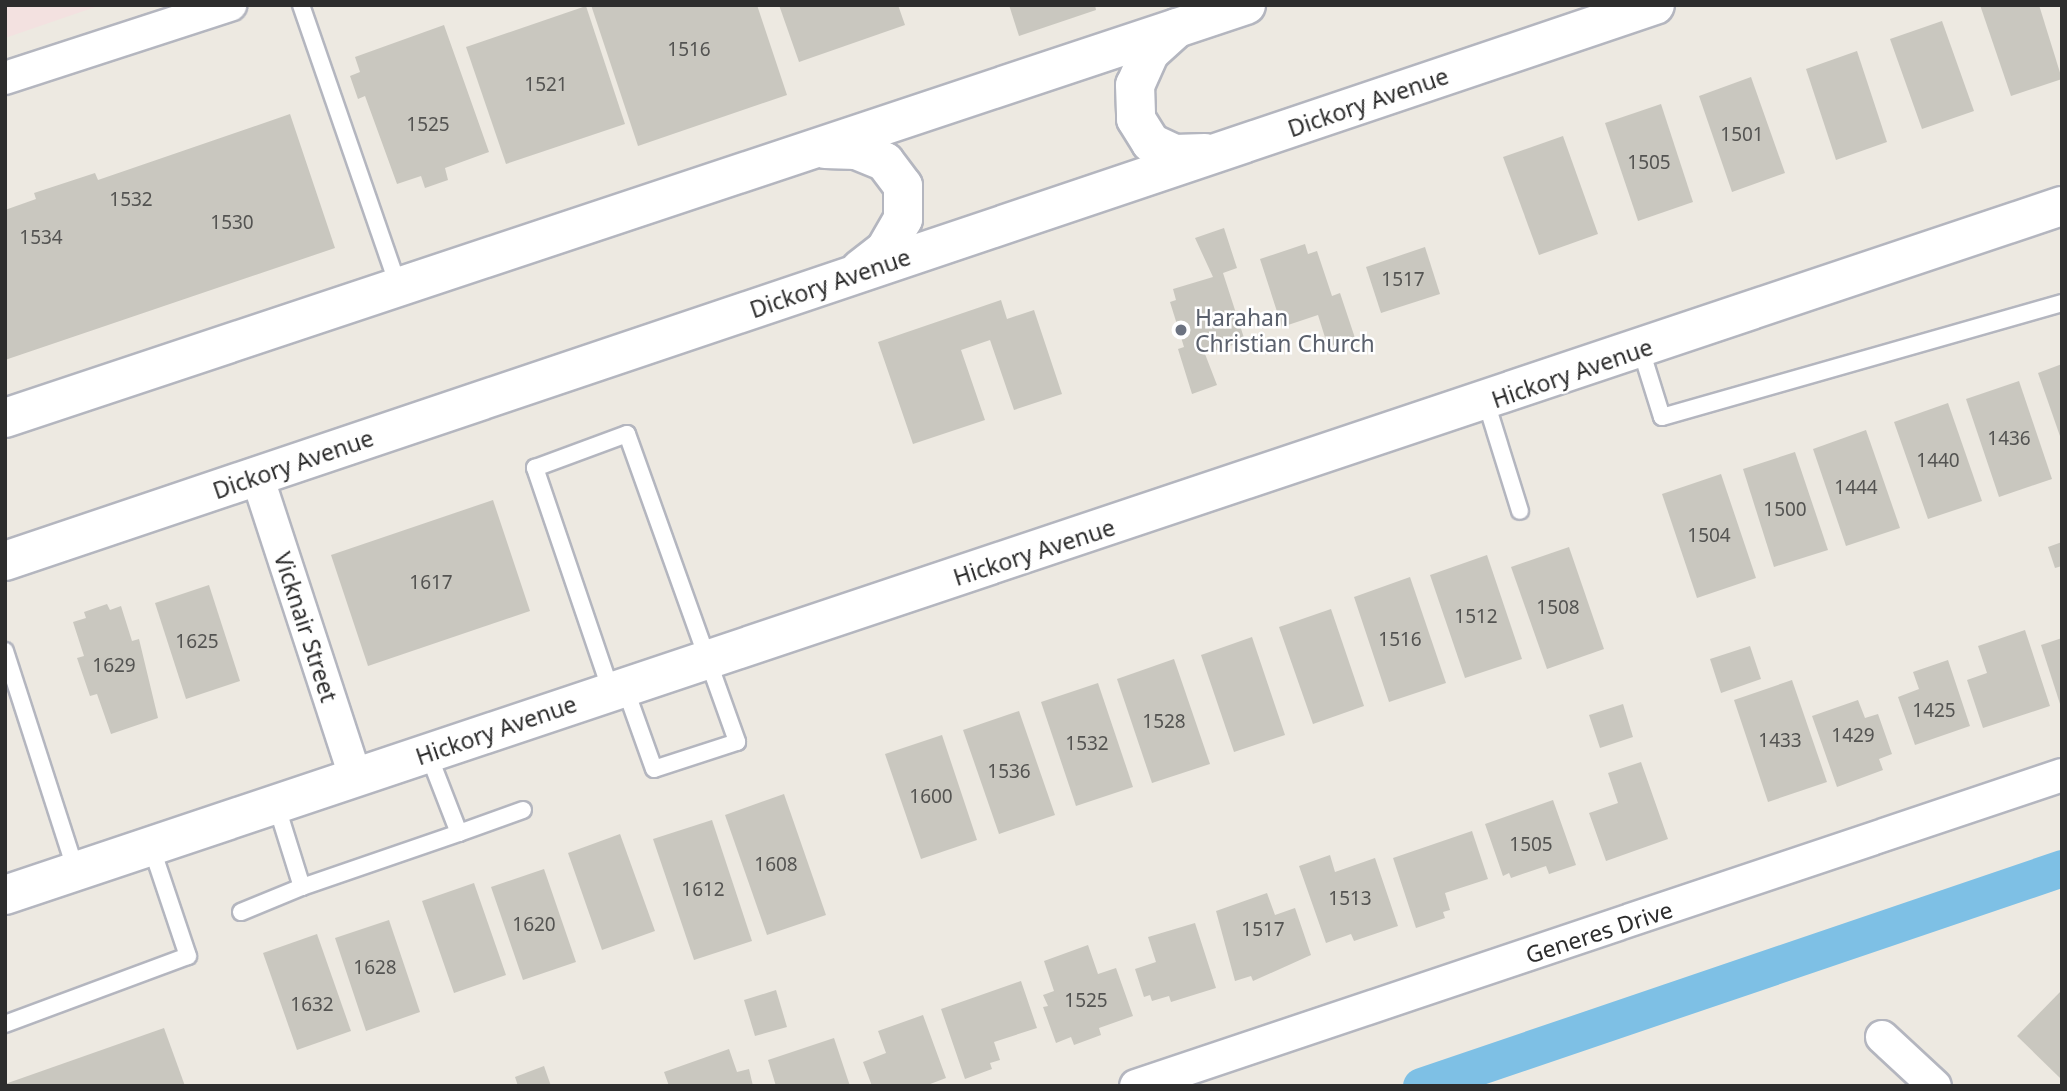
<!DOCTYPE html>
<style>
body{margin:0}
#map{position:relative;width:2067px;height:1091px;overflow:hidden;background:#ede9e1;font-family:"Noto Sans",sans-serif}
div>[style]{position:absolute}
.medical>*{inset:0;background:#f3e1e0}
.canal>*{height:37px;margin:-18.5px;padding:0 18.5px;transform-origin:18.5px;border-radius:18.5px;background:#7ec0e5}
.building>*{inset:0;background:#c9c7bf}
.roads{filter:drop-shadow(2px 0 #b4b6bf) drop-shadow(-2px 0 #b4b6bf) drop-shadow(0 2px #b4b6bf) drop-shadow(0 -2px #b4b6bf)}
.lane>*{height:16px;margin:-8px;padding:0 8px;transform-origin:8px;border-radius:8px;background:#fff}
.street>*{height:32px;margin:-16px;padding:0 16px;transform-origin:16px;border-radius:16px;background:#fff}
.secondary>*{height:38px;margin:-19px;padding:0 19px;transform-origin:19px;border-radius:19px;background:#fff}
.dots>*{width:19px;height:19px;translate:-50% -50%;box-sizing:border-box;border:4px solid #fff;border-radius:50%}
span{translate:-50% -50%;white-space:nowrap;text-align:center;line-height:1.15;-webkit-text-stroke:5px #fff;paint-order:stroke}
.number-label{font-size:19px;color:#545452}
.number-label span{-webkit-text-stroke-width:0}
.street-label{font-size:23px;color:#2d2d2d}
.worship-label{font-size:23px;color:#5b616d}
.left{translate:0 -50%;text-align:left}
.frame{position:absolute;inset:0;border:7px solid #2d2d2d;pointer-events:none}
</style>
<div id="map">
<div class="medical">
<div style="clip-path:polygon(5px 5px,101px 5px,5px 38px)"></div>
</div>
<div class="canal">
<div style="left:1421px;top:1086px;width:677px;rotate:-18.78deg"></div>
</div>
<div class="building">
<div style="clip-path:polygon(591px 5px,757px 5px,787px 95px,638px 146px)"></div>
<div style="clip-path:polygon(779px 5px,898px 5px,905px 25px,799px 62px)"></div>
<div style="clip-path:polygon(1009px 5px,1095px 5px,1096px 10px,1019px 36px)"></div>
<div style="clip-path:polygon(1980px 5px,2039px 5px,2062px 79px,2011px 96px)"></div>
<div style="clip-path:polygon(586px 6px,625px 124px,506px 164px,466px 47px)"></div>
<div style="clip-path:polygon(1942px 21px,1974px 111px,1922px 129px,1890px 39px)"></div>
<div style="clip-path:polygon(444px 25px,489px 152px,445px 168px,448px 180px,425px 188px,421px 176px,397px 184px,365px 96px,358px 99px,350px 76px,360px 72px,355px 57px)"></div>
<div style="clip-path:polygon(1857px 51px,1887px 142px,1836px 160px,1806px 69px)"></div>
<div style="clip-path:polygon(1751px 77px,1785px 173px,1732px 192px,1699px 96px)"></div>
<div style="clip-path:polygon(1661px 104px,1693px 202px,1638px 221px,1605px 123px)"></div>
<div style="clip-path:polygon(290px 114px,335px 248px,5px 360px,5px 210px,36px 199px,34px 193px,95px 173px,98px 180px)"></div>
<div style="clip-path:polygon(1563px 136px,1598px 234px,1539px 255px,1503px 157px)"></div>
<div style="clip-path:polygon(1224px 228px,1237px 268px,1223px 273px,1245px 341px,1205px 354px,1217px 385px,1192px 394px,1178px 349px,1184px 347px,1170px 302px,1176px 300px,1173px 289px,1213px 277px,1195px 238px)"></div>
<div style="clip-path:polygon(1305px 244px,1308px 254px,1317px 251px,1332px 296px,1340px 293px,1355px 338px,1328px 347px,1318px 315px,1282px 327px,1260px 259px)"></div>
<div style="clip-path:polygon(1425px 247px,1440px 294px,1381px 313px,1366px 267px)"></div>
<div style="clip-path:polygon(1001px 300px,1007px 319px,1034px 310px,1062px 394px,1014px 410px,990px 340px,961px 350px,985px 420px,913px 444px,878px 342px)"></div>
<div style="clip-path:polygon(2062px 364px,2062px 439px,2061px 439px,2038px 373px)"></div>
<div style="clip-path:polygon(2019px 381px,2052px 479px,1999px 497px,1966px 399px)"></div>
<div style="clip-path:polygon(1948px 403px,1982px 501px,1928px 519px,1894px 422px)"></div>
<div style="clip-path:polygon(1866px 430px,1900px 528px,1846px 546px,1813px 449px)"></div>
<div style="clip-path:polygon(1795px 452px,1828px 550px,1774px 567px,1743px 469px)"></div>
<div style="clip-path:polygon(1721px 474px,1756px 578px,1697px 598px,1662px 494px)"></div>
<div style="clip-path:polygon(493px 500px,530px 611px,368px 666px,331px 555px)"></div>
<div style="clip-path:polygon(2062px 542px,2062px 566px,2055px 568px,2048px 547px)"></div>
<div style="clip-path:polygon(1569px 547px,1604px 649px,1547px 669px,1511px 567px)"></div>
<div style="clip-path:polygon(1487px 555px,1522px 659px,1465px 678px,1430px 575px)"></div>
<div style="clip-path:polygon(1410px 577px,1446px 683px,1389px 702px,1354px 597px)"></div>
<div style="clip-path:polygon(209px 585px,240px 681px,186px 699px,155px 603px)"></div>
<div style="clip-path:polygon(107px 604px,110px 610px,121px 606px,132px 641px,139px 639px,158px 718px,111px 734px,97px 694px,90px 696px,77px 658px,84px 656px,73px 622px,86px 618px,84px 612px)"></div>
<div style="clip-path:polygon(1331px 609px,1364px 706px,1313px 724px,1279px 627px)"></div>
<div style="clip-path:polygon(2025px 630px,2050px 706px,1983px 728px,1967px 680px,1987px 673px,1978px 646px)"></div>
<div style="clip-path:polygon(1252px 637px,1285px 735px,1234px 752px,1201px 655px)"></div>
<div style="clip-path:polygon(2062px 638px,2062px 707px,2061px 707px,2041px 645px)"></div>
<div style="clip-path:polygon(1750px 646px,1761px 679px,1721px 693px,1710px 659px)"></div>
<div style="clip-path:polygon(1174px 659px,1210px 764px,1152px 783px,1117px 679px)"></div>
<div style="clip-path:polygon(1948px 660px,1970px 726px,1915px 745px,1898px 697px,1919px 689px,1913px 672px)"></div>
<div style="clip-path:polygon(1792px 680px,1827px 782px,1768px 802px,1734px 700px)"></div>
<div style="clip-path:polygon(1098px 683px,1133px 787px,1076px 806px,1041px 702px)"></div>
<div style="clip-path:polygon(1858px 700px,1865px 718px,1878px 714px,1892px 754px,1879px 759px,1883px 770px,1837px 787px,1812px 716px)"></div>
<div style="clip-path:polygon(1623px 704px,1633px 737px,1600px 748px,1589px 715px)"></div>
<div style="clip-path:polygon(1019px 711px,1055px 815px,999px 834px,963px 730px)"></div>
<div style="clip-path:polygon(942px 735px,977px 840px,921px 859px,885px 754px)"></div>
<div style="clip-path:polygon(1641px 762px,1668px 839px,1606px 861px,1589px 813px,1618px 803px,1608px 773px)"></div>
<div style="clip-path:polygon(784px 794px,826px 915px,767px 935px,725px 815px)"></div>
<div style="clip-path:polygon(1553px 800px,1576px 865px,1549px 874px,1546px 866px,1511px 878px,1509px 873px,1503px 876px,1485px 824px)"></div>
<div style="clip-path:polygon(712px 820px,752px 941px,694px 960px,653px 839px)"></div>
<div style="clip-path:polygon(1472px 831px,1488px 879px,1445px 893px,1450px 910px,1443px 912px,1445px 918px,1416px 928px,1393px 858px)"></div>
<div style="clip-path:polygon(620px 834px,655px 931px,602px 950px,568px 853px)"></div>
<div style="clip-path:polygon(1330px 855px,1335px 872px,1375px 858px,1398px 926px,1354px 941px,1351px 934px,1326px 943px,1299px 866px)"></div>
<div style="clip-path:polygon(544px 869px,576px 962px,523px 980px,491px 887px)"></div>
<div style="clip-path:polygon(474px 883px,506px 975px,454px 993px,422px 901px)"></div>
<div style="clip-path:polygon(1267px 893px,1275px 915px,1295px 908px,1311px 955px,1253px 981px,1251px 976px,1235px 981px,1216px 911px)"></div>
<div style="clip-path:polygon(389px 920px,420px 1012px,366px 1031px,335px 938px)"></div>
<div style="clip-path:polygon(1195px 923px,1216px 988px,1171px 1002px,1169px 996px,1152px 1001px,1150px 995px,1144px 997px,1135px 969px,1156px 962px,1148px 937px)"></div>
<div style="clip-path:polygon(317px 934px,351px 1031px,297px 1050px,263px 953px)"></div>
<div style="clip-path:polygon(1088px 945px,1098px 974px,1116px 968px,1133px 1016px,1099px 1028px,1101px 1035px,1074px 1045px,1071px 1037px,1056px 1043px,1043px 1007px,1048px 1006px,1043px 995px,1054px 991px,1044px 961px)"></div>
<div style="clip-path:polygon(1021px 981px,1037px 1028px,994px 1042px,1000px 1060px,990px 1063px,992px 1069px,965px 1079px,941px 1009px)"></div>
<div style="clip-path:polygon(776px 990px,787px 1027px,755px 1036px,744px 1000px)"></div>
<div style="clip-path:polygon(2062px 990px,2062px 1076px,2060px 1078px,2017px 1036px)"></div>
<div style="clip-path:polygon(923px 1015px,946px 1078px,925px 1086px,872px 1086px,863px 1062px,886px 1053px,878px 1031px)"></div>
<div style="clip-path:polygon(164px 1028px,185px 1086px,5px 1086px,5px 1084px)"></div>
<div style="clip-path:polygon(834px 1038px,850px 1086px,776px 1086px,768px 1060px)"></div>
<div style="clip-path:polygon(729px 1049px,737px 1072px,749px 1069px,753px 1086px,669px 1086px,664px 1072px)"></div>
<div style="clip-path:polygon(544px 1066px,551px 1086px,518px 1086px,515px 1077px)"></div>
</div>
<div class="roads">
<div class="lane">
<div style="left:301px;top:5px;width:299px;rotate:70.9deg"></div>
<div style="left:1641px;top:350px;width:70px;rotate:72.6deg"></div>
<div style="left:1662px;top:417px;width:416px;rotate:-15.9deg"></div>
<div style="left:1486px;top:402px;width:114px;rotate:72.7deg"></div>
<div style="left:5px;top:651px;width:231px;rotate:72.1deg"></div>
<div style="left:611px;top:691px;width:236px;rotate:-108.8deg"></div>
<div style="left:535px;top:468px;width:98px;rotate:-20.3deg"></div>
<div style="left:627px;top:434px;width:327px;rotate:70.3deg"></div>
<div style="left:737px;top:742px;width:87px;rotate:162deg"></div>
<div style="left:654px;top:769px;width:86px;rotate:-109.7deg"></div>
<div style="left:276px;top:804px;width:87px;rotate:72.6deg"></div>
<div style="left:302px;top:887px;width:166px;rotate:-19deg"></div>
<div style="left:459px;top:833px;width:86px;rotate:-111.2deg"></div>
<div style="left:459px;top:833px;width:68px;rotate:-19.8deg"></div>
<div style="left:241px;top:912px;width:66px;rotate:-22.3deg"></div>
<div style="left:5px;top:1024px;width:195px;rotate:-20.4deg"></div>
<div style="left:188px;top:956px;width:116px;rotate:-108.6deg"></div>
</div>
<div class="street">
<div style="left:5px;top:78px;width:237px;rotate:-18deg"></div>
<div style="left:257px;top:476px;width:318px;rotate:71.9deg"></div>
<div style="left:1882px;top:1037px;width:72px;rotate:42.8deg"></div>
<div style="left:1136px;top:1086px;width:977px;rotate:-18.56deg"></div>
</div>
<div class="secondary">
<div style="left:1177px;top:28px;width:36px;rotate:138deg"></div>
<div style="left:1150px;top:52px;width:36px;rotate:114deg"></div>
<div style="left:1135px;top:85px;width:34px;rotate:88deg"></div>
<div style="left:1136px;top:119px;width:28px;rotate:58deg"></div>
<div style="left:1151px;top:143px;width:26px;rotate:25deg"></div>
<div style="left:1175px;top:154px;width:30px;rotate:-2deg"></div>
<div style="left:825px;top:149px;width:31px;rotate:2deg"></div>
<div style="left:856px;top:150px;width:31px;rotate:22deg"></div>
<div style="left:885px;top:162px;width:30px;rotate:53deg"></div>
<div style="left:903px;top:186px;width:33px;rotate:90deg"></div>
<div style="left:903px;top:219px;width:36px;rotate:120deg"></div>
<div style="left:885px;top:250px;width:31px;rotate:142deg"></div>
<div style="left:5px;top:418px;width:1308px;rotate:-18.41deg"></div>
<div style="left:5px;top:561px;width:1741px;rotate:-18.62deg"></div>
<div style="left:5px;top:895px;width:2169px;rotate:-18.52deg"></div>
</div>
</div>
<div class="dots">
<div style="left:1181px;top:330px;background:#6b7280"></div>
</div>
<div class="number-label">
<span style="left:689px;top:50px">1516</span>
<span style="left:546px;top:85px">1521</span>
<span style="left:428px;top:125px">1525</span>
<span style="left:1742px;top:135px">1501</span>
<span style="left:1649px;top:163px">1505</span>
<span style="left:131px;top:200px">1532</span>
<span style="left:232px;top:223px">1530</span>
<span style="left:41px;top:238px">1534</span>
<span style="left:1403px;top:280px">1517</span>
<span style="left:2009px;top:439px">1436</span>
<span style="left:1938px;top:461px">1440</span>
<span style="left:1856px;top:488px">1444</span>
<span style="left:1785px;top:510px">1500</span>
<span style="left:1709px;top:536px">1504</span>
<span style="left:431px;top:583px">1617</span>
<span style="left:1558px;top:608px">1508</span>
<span style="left:1476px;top:617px">1512</span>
<span style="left:1400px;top:640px">1516</span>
<span style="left:197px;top:642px">1625</span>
<span style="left:114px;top:666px">1629</span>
<span style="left:1934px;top:711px">1425</span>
<span style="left:1164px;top:722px">1528</span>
<span style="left:1853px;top:736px">1429</span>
<span style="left:1780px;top:741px">1433</span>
<span style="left:1087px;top:744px">1532</span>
<span style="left:1009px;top:772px">1536</span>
<span style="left:931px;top:797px">1600</span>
<span style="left:1531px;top:845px">1505</span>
<span style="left:776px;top:865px">1608</span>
<span style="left:703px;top:890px">1612</span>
<span style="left:1350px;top:899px">1513</span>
<span style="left:534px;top:925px">1620</span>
<span style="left:1263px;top:930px">1517</span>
<span style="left:375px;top:968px">1628</span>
<span style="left:1086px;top:1001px">1525</span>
<span style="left:312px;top:1005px">1632</span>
</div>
<div class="street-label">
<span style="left:1368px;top:102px;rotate:-19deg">Dickory Avenue</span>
<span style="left:830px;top:283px;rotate:-19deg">Dickory Avenue</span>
<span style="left:1572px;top:373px;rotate:-19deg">Hickory Avenue</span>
<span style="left:293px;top:464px;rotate:-19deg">Dickory Avenue</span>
<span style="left:1034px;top:552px;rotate:-18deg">Hickory Avenue</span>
<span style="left:306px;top:627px;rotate:72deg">Vicknair Street</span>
<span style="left:496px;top:730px;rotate:-19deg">Hickory Avenue</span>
<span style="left:1599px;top:932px;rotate:-18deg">Generes Drive</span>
</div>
<div class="worship-label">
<span class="left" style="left:1195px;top:330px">Harahan<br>Christian Church</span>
</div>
<div class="frame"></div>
</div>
